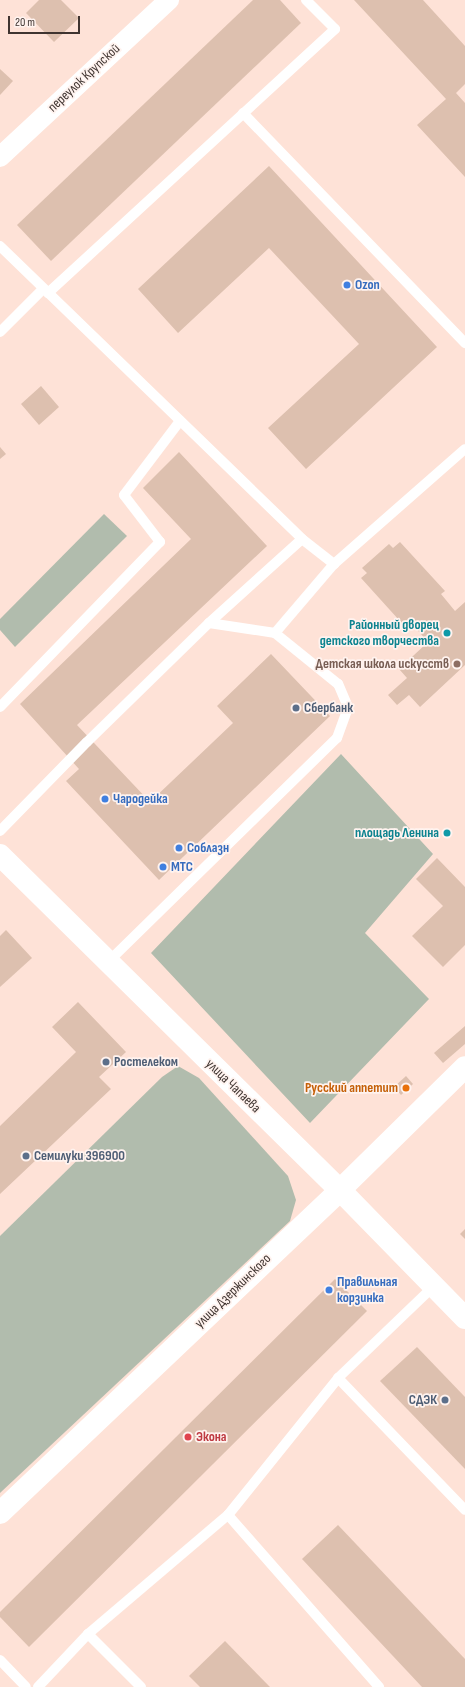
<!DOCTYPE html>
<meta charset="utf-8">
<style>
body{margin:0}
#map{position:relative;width:465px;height:1687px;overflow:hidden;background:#fee2d7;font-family:"Sofia Sans Condensed",sans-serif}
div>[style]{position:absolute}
.green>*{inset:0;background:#b1bcad}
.building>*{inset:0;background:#ddc0af}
.lane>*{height:10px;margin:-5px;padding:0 5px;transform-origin:5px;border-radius:5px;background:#fff}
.street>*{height:20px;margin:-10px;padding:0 10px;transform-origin:10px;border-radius:10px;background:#fff}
.secondary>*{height:22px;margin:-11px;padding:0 11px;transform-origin:11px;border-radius:11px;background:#fff}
.dots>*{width:11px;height:11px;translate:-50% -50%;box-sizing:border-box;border:2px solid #fff3ef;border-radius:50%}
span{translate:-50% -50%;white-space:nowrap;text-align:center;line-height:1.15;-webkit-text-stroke:3.5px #fff3ef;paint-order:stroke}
.street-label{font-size:14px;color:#3f3430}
.shop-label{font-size:14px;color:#366cbe;font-weight:700}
.left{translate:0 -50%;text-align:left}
.culture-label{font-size:14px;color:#0d838f;font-weight:700}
.right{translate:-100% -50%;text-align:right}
.education-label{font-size:14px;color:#785e54;font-weight:700}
.service-label{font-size:14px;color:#4e5e75;font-weight:700}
.food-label{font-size:14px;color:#c56008;font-weight:700}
.health-label{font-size:14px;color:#be3a42;font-weight:700}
.scale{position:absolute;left:8px;top:16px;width:72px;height:18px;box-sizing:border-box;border:2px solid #3f3430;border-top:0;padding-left:5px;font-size:12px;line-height:14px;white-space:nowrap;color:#3f3430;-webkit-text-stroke:3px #fff3ef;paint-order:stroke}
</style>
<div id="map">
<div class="green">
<div style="clip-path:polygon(104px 514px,127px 536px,15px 647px,0 630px,0 619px)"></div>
<div style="clip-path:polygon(341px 754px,433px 854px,365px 933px,429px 999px,310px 1123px,151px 953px)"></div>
<div style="clip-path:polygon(178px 1066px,199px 1078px,288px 1176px,296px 1200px,290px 1221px,0 1493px,0 1236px,162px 1077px)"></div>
</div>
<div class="building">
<div style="clip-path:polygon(39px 0,61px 0,79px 18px,54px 42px,26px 13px)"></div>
<div style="clip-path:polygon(253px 0,280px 0,301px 23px,51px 261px,17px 225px)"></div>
<div style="clip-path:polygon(354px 0,423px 0,465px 46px,465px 84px,456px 93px,465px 103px,465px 177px,417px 125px,446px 99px)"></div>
<div style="clip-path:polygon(0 69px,13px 81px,0 95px)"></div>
<div style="clip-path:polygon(269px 166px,437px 347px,306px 469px,268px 428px,359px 344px,269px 248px,178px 333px,138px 289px)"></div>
<div style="clip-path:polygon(41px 386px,59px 407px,39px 425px,21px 404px)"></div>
<div style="clip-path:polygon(0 447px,6px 454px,0 459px)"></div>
<div style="clip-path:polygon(179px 452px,267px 546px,77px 725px,150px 802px,233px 723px,217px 706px,271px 654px,330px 716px,159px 880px,66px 781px,79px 769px,20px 704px,191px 539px,143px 488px)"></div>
<div style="clip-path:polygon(400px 542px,445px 591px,441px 594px,455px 611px,465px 602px,465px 665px,420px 707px,409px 695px,397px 705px,388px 695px,407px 678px,399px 669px,428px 642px,413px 625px,408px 630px,361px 578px,367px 573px,362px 568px,389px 544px,393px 548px)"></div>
<div style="clip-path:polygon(437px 858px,465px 887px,465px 945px,443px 967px,412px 936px,443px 906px,416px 879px)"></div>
<div style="clip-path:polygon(6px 930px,32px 958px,0 987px,0 936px)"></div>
<div style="clip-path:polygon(78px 1002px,126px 1052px,99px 1077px,111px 1089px,0 1194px,0 1126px,76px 1052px,52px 1027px)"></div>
<div style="clip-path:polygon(465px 1026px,465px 1044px,443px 1063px,434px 1053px)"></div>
<div style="clip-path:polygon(406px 1076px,413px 1084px,401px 1095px,394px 1087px)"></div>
<div style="clip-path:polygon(465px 1229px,465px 1239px,460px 1234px)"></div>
<div style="clip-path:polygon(335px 1279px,367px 1311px,29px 1647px,0 1617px,0 1612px)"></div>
<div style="clip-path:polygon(417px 1347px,465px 1397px,465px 1469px,380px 1381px)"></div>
<div style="clip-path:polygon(338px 1525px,465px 1659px,465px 1687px,422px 1687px,302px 1559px)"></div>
<div style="clip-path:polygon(225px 1641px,270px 1687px,200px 1687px,189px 1676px)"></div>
</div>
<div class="lane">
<div style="left:243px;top:113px;width:320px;rotate:46deg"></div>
<div style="left:0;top:246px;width:421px;rotate:44.1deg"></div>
<div style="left:302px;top:539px;width:41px;rotate:38deg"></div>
<div style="left:48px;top:293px;width:390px;rotate:-42.6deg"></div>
<div style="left:335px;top:29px;width:41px;rotate:-135deg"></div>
<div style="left:0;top:332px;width:61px;rotate:-45deg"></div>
<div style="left:209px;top:623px;width:67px;rotate:8.6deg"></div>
<div style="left:0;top:707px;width:230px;rotate:-45.9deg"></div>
<div style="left:160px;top:542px;width:59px;rotate:-127.5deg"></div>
<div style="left:124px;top:495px;width:93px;rotate:-52.9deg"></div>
<div style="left:0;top:831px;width:124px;rotate:-45.7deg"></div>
<div style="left:87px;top:742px;width:170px;rotate:-44.3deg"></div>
<div style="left:209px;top:623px;width:125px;rotate:-42.1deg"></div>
<div style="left:107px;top:963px;width:322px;rotate:-44.4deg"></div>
<div style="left:337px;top:738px;width:33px;rotate:-70deg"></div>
<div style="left:348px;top:707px;width:25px;rotate:-113deg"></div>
<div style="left:338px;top:684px;width:81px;rotate:-141deg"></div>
<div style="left:275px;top:633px;width:91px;rotate:-49.5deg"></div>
<div style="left:334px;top:564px;width:174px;rotate:-41.3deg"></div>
<div style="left:338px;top:1378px;width:183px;rotate:46.1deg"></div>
<div style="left:228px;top:1515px;width:229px;rotate:48.7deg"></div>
<div style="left:88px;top:1634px;width:75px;rotate:45deg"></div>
<div style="left:0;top:1660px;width:37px;rotate:46deg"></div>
<div style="left:38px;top:1687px;width:73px;rotate:-46.7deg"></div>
<div style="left:88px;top:1634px;width:184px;rotate:-40.4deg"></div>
<div style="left:228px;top:1515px;width:176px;rotate:-51.2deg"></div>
<div style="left:338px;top:1378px;width:132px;rotate:-43.8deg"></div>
</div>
<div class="street">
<div style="left:0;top:157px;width:231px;rotate:-42.9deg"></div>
</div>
<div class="secondary">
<div style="left:0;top:855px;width:477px;rotate:44.6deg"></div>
<div style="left:340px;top:1190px;width:179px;rotate:45.7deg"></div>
<div style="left:0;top:1513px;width:469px;rotate:-43.5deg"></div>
<div style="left:340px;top:1190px;width:175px;rotate:-44.5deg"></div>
</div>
<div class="dots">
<div style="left:347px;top:285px;background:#3f7fe0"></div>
<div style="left:447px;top:633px;background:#0f9aa8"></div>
<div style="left:457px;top:664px;background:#8d6e63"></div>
<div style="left:296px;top:708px;background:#5c6f8a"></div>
<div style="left:105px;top:799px;background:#3f7fe0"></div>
<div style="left:447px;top:833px;background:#0f9aa8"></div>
<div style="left:179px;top:848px;background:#3f7fe0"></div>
<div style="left:163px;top:867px;background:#3f7fe0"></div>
<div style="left:106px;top:1062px;background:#5c6f8a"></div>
<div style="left:406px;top:1088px;background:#e8710a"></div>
<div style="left:26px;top:1156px;background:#5c6f8a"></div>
<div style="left:329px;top:1290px;background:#3f7fe0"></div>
<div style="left:445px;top:1400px;background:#5c6f8a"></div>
<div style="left:188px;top:1437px;background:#e0444e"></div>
</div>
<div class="street-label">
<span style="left:84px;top:78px;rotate:-43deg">переулок Крупской</span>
<span style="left:233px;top:1086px;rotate:44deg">улица Чапаева</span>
<span style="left:233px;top:1291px;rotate:-44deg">улица Дзержинского</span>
</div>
<div class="shop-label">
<span class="left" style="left:355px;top:285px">Ozon</span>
<span class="left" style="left:113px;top:799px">Чародейка</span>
<span class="left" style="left:187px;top:848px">Соблазн</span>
<span class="left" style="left:171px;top:867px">МТС</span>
<span class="left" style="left:337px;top:1290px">Правильная<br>корзинка</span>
</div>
<div class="culture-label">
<span class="right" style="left:439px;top:633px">Районный дворец<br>детского творчества</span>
<span class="right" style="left:439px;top:833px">площадь Ленина</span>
</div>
<div class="education-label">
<span class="right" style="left:449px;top:664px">Детская школа искусств</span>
</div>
<div class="service-label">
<span class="left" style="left:304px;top:708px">Сбербанк</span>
<span class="left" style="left:114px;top:1062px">Ростелеком</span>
<span class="left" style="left:34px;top:1156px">Семилуки 396900</span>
<span class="right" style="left:437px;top:1400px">СДЭК</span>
</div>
<div class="food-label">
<span class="right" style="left:398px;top:1088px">Русский аппетит</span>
</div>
<div class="health-label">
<span class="left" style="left:196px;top:1437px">Экона</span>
</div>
<div class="scale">20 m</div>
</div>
